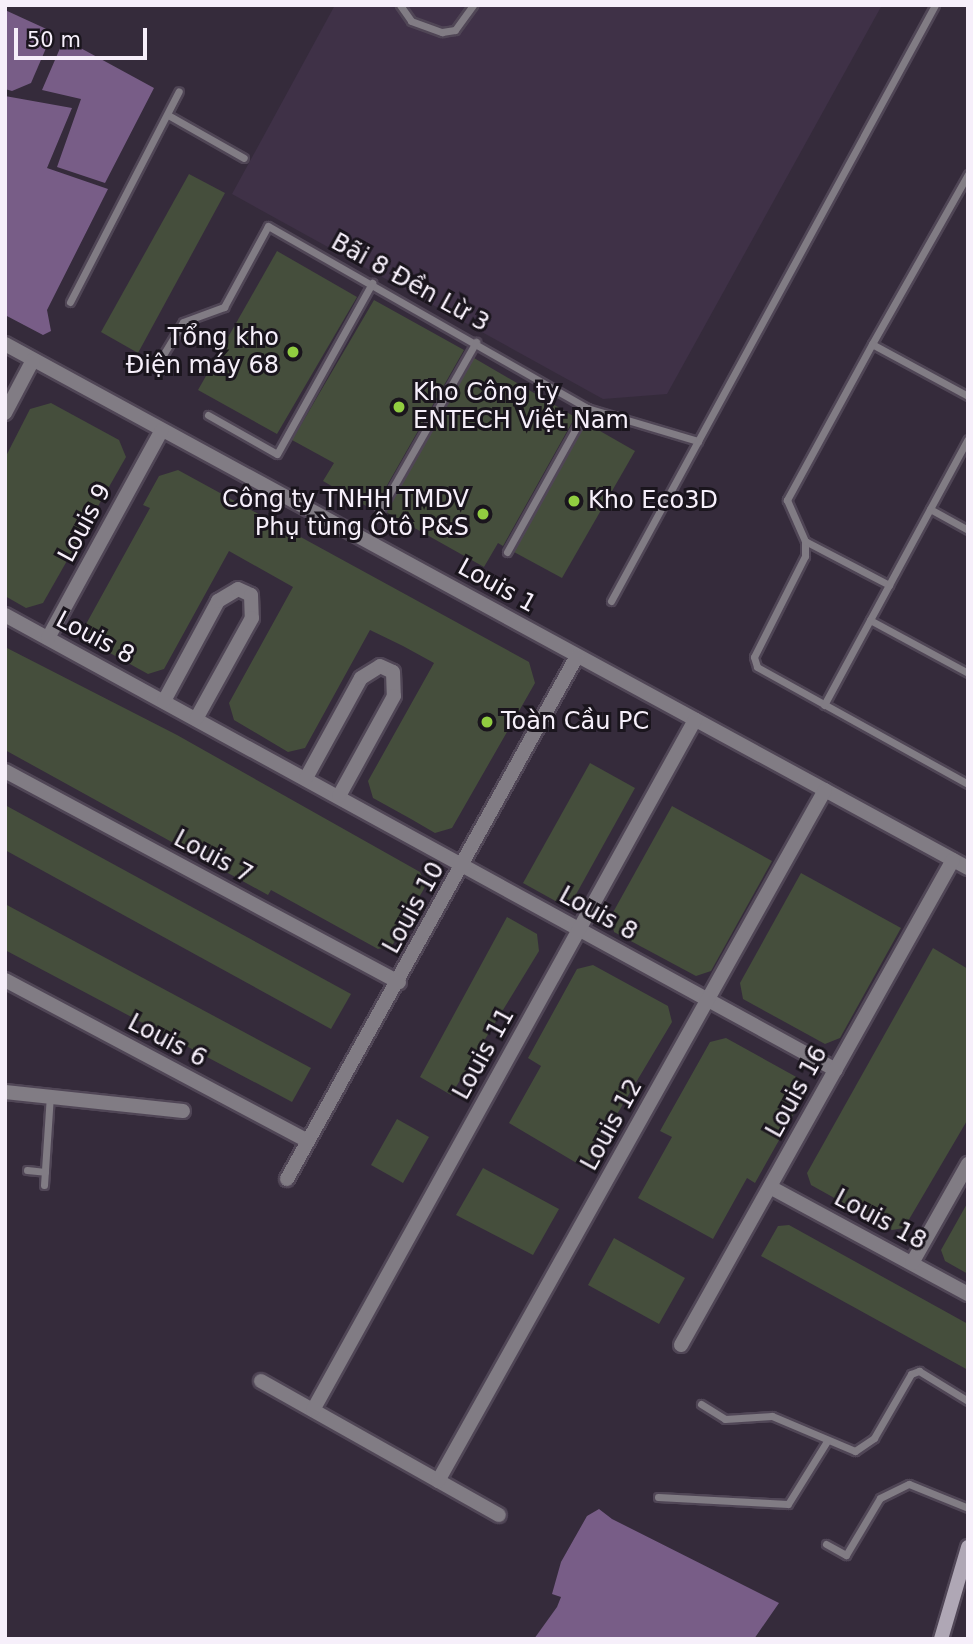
<!DOCTYPE html>
<meta charset="utf-8">
<style>
body{margin:0}
#map{position:relative;width:973px;height:1644px;overflow:hidden;background:#352b3b;font-family:"DejaVu Sans",sans-serif}
div>[style]{position:absolute}
.built>*{inset:0;background:#3f3147}
.water>*{inset:0;background:#785d87}
.building>*{inset:0;background:#454e3c}
.roads{filter:drop-shadow(2px 0 #504656) drop-shadow(-2px 0 #504656) drop-shadow(0 2px #504656) drop-shadow(0 -2px #504656)}
.service>*{height:7px;margin:-3.5px;padding:0 3.5px;transform-origin:3.5px;border-radius:3.5px;background:#817c84}
.minor>*{height:14px;margin:-7px;padding:0 7px;transform-origin:7px;border-radius:7px;background:#817c84}
.secondary>*{height:14px;margin:-7px;padding:0 7px;transform-origin:7px;border-radius:7px;background:#afa7b5}
.dots>*{width:19px;height:19px;translate:-50% -50%;box-sizing:border-box;border:4px solid #1a151d;border-radius:50%}
span{translate:-50% -50%;white-space:nowrap;text-align:center;line-height:1.15;-webkit-text-stroke:6px #1a151d;paint-order:stroke}
.street-label{font-size:24px;color:#f6effa}
.poi-label{font-size:24px;color:#f6effa}
.right{translate:-100% -50%;text-align:right}
.left{translate:0 -50%;text-align:left}
.frame{position:absolute;inset:0;border:7px solid #f6effa;pointer-events:none}
.scale{position:absolute;left:14px;top:28px;width:133px;height:32px;box-sizing:border-box;border:4px solid #f6effa;border-top:0;padding-left:9px;font-size:21px;line-height:24px;white-space:nowrap;color:#f6effa;-webkit-text-stroke:5px #1a151d;paint-order:stroke}
</style>
<div id="map">
<div class="built">
<div style="clip-path:polygon(335px 5px,882px 5px,667px 394px,603px 399px,232px 194px)"></div>
</div>
<div class="water">
<div style="clip-path:polygon(5px 10px,53px 32px,31px 83px,12px 91px,5px 89px)"></div>
<div style="clip-path:polygon(64px 39px,154px 88px,105px 183px,57px 167px,81px 99px,42px 90px)"></div>
<div style="clip-path:polygon(5px 96px,72px 108px,47px 168px,108px 189px,47px 310px,51px 331px,43px 335px,5px 315px)"></div>
<div style="clip-path:polygon(599px 1509px,612px 1519px,779px 1603px,754px 1639px,534px 1639px,557px 1607px,561px 1597px,552px 1594px,561px 1562px,587px 1516px)"></div>
</div>
<div class="building">
<div style="clip-path:polygon(189px 174px,225px 193px,138px 353px,101px 332px)"></div>
<div style="clip-path:polygon(277px 251px,357px 297px,277px 434px,198px 390px)"></div>
<div style="clip-path:polygon(374px 300px,464px 350px,373px 510px,323px 481px,334px 463px,292px 440px)"></div>
<div style="clip-path:polygon(474px 358px,575px 417px,503px 546px,498px 543px,484px 567px,386px 512px)"></div>
<div style="clip-path:polygon(51px 403px,119px 440px,126px 457px,43px 603px,26px 608px,5px 596px,5px 458px,30px 409px)"></div>
<div style="clip-path:polygon(586px 423px,635px 451px,562px 578px,514px 552px)"></div>
<div style="clip-path:polygon(178px 470px,529px 662px,535px 683px,452px 828px,435px 833px,411px 819px,373px 798px,368px 781px,434px 663px,403px 646px,370px 630px,305px 748px,288px 752px,234px 720px,229px 703px,293px 587px,229px 551px,164px 669px,148px 674px,90px 642px,85px 626px,150px 508px,143px 505px,159px 476px)"></div>
<div style="clip-path:polygon(5px 647px,177px 735px,420px 872px,426px 885px,392px 946px,378px 949px,271px 890px,268px 895px,5px 750px)"></div>
<div style="clip-path:polygon(590px 763px,635px 788px,574px 898px,559px 903px,523px 883px)"></div>
<div style="clip-path:polygon(5px 805px,351px 994px,331px 1029px,5px 850px)"></div>
<div style="clip-path:polygon(672px 806px,772px 861px,711px 971px,696px 976px,614px 932px,611px 916px)"></div>
<div style="clip-path:polygon(801px 873px,901px 928px,840px 1038px,825px 1044px,743px 999px,740px 983px)"></div>
<div style="clip-path:polygon(5px 904px,311px 1068px,292px 1102px,5px 950px)"></div>
<div style="clip-path:polygon(507px 917px,537px 934px,539px 951px,451px 1095px,420px 1077px)"></div>
<div style="clip-path:polygon(933px 948px,968px 969px,968px 1119px,904px 1228px,892px 1230px,811px 1185px,807px 1173px)"></div>
<div style="clip-path:polygon(593px 965px,668px 1006px,672px 1022px,585px 1168px,509px 1123px,541px 1066px,528px 1058px,577px 969px)"></div>
<div style="clip-path:polygon(726px 1038px,800px 1079px,805px 1094px,755px 1183px,747px 1178px,713px 1239px,638px 1198px,672px 1137px,660px 1131px,710px 1042px)"></div>
<div style="clip-path:polygon(397px 1119px,429px 1137px,403px 1183px,371px 1165px)"></div>
<div style="clip-path:polygon(483px 1168px,559px 1209px,533px 1255px,456px 1215px)"></div>
<div style="clip-path:polygon(968px 1202px,968px 1274px,945px 1261px,941px 1250px)"></div>
<div style="clip-path:polygon(789px 1225px,968px 1324px,968px 1370px,761px 1256px,778px 1226px)"></div>
<div style="clip-path:polygon(614px 1238px,685px 1278px,659px 1324px,588px 1285px)"></div>
</div>
<div class="roads">
<div class="service">
<div style="left:400px;top:5px;width:19px;rotate:55deg"></div>
<div style="left:411px;top:21px;width:33px;rotate:20deg"></div>
<div style="left:442px;top:32px;width:13px;rotate:-9deg"></div>
<div style="left:455px;top:30px;width:31px;rotate:-54deg"></div>
<div style="left:168px;top:115px;width:87px;rotate:29.5deg"></div>
<div style="left:70px;top:302px;width:237px;rotate:-62.7deg"></div>
<div style="left:872px;top:344px;width:195px;rotate:-60.5deg"></div>
<div style="left:160px;top:360px;width:44px;rotate:-58.8deg"></div>
<div style="left:183px;top:322px;width:44px;rotate:-20.1deg"></div>
<div style="left:224px;top:307px;width:92px;rotate:-61.5deg"></div>
<div style="left:268px;top:226px;width:367px;rotate:29.7deg"></div>
<div style="left:587px;top:408px;width:116px;rotate:16.6deg"></div>
<div style="left:968px;top:396px;width:109px;rotate:-151.6deg"></div>
<div style="left:872px;top:344px;width:178px;rotate:118.6deg"></div>
<div style="left:787px;top:500px;width:45px;rotate:66.3deg"></div>
<div style="left:805px;top:541px;width:15px;rotate:90deg"></div>
<div style="left:805px;top:556px;width:113px;rotate:116.8deg"></div>
<div style="left:754px;top:657px;width:10px;rotate:73deg"></div>
<div style="left:757px;top:667px;width:241px;rotate:29deg"></div>
<div style="left:208px;top:415px;width:79px;rotate:29.5deg"></div>
<div style="left:277px;top:454px;width:196px;rotate:-60.9deg"></div>
<div style="left:930px;top:509px;width:43px;rotate:28.9deg"></div>
<div style="left:379px;top:512px;width:196px;rotate:-60.3deg"></div>
<div style="left:805px;top:541px;width:95px;rotate:27.6deg"></div>
<div style="left:507px;top:552px;width:165px;rotate:-60.9deg"></div>
<div style="left:611px;top:601px;width:678px;rotate:-61.47deg"></div>
<div style="left:870px;top:620px;width:111px;rotate:28.4deg"></div>
<div style="left:824px;top:705px;width:302px;rotate:-61.6deg"></div>
<div style="left:27px;top:1170px;width:18px;rotate:6deg"></div>
<div style="left:44px;top:1185px;width:91px;rotate:-86.2deg"></div>
<div style="left:701px;top:1404px;width:28px;rotate:32deg"></div>
<div style="left:725px;top:1419px;width:47px;rotate:-3.7deg"></div>
<div style="left:772px;top:1416px;width:90px;rotate:22.9deg"></div>
<div style="left:855px;top:1451px;width:23px;rotate:-34deg"></div>
<div style="left:874px;top:1438px;width:74px;rotate:-60deg"></div>
<div style="left:911px;top:1374px;width:9px;rotate:-21deg"></div>
<div style="left:919px;top:1371px;width:57px;rotate:31.5deg"></div>
<div style="left:658px;top:1497px;width:130px;rotate:3.1deg"></div>
<div style="left:788px;top:1504px;width:74px;rotate:-58.2deg"></div>
<div style="left:826px;top:1544px;width:23px;rotate:29deg"></div>
<div style="left:846px;top:1555px;width:66px;rotate:-59.2deg"></div>
<div style="left:880px;top:1498px;width:32px;rotate:-26deg"></div>
<div style="left:909px;top:1484px;width:64px;rotate:22.1deg"></div>
</div>
<div class="minor">
<div style="left:5px;top:344px;width:1096px;rotate:28.55deg"></div>
<div style="left:5px;top:413px;width:60px;rotate:-62.2deg"></div>
<div style="left:5px;top:615px;width:947px;rotate:28.7deg"></div>
<div style="left:48px;top:638px;width:237px;rotate:-61.3deg"></div>
<div style="left:164px;top:701px;width:114px;rotate:-61.6deg"></div>
<div style="left:218px;top:601px;width:23px;rotate:-31deg"></div>
<div style="left:238px;top:589px;width:14px;rotate:25deg"></div>
<div style="left:251px;top:595px;width:23px;rotate:88deg"></div>
<div style="left:252px;top:618px;width:115px;rotate:119deg"></div>
<div style="left:5px;top:771px;width:447px;rotate:28.2deg"></div>
<div style="left:306px;top:778px;width:114px;rotate:-61.2deg"></div>
<div style="left:361px;top:678px;width:22px;rotate:-32deg"></div>
<div style="left:380px;top:666px;width:14px;rotate:25deg"></div>
<div style="left:393px;top:672px;width:24px;rotate:88deg"></div>
<div style="left:394px;top:696px;width:114px;rotate:118.8deg"></div>
<div style="left:5px;top:980px;width:343px;rotate:28deg"></div>
<div style="left:5px;top:1092px;width:179px;rotate:6.1deg"></div>
<div style="left:287px;top:1179px;width:598px;rotate:-60.99deg"></div>
<div style="left:770px;top:1187px;width:225px;rotate:28.4deg"></div>
<div style="left:912px;top:1263px;width:114px;rotate:-60.5deg"></div>
<div style="left:681px;top:1345px;width:556px;rotate:-60.72deg"></div>
<div style="left:261px;top:1381px;width:273px;rotate:29.4deg"></div>
<div style="left:313px;top:1410px;width:789px;rotate:-61.03deg"></div>
<div style="left:438px;top:1481px;width:792px;rotate:-60.75deg"></div>
</div>
<div class="secondary">
<div style="left:941px;top:1639px;width:96px;rotate:-73.6deg"></div>
</div>
</div>
<div class="dots">
<div style="left:293px;top:352px;background:#91cd40"></div>
<div style="left:399px;top:407px;background:#91cd40"></div>
<div style="left:574px;top:501px;background:#91cd40"></div>
<div style="left:483px;top:514px;background:#91cd40"></div>
<div style="left:487px;top:722px;background:#91cd40"></div>
</div>
<div class="street-label">
<span style="left:410px;top:283px;rotate:29deg">Bãi 8 Đền Lừ 3</span>
<span style="left:85px;top:523px;rotate:-62deg">Louis 9</span>
<span style="left:497px;top:586px;rotate:29deg">Louis 1</span>
<span style="left:95px;top:638px;rotate:28deg">Louis 8</span>
<span style="left:213px;top:857px;rotate:28deg">Louis 7</span>
<span style="left:414px;top:908px;rotate:-61deg">Louis 10</span>
<span style="left:598px;top:914px;rotate:29deg">Louis 8</span>
<span style="left:167px;top:1041px;rotate:28deg">Louis 6</span>
<span style="left:484px;top:1054px;rotate:-61deg">Louis 11</span>
<span style="left:797px;top:1092px;rotate:-61deg">Louis 16</span>
<span style="left:612px;top:1125px;rotate:-61deg">Louis 12</span>
<span style="left:880px;top:1220px;rotate:28deg">Louis 18</span>
</div>
<div class="poi-label">
<span class="right" style="left:279px;top:352px">Tổng kho<br>Điện máy 68</span>
<span class="left" style="left:413px;top:407px">Kho Công ty<br>ENTECH Việt Nam</span>
<span class="right" style="left:469px;top:514px">Công ty TNHH TMDV<br>Phụ tùng Ôtô P&amp;S</span>
<span class="left" style="left:588px;top:501px">Kho Eco3D</span>
<span class="left" style="left:501px;top:722px">Toàn Cầu PC</span>
</div>
<div class="frame"></div>
<div class="scale">50 m</div>
</div>
